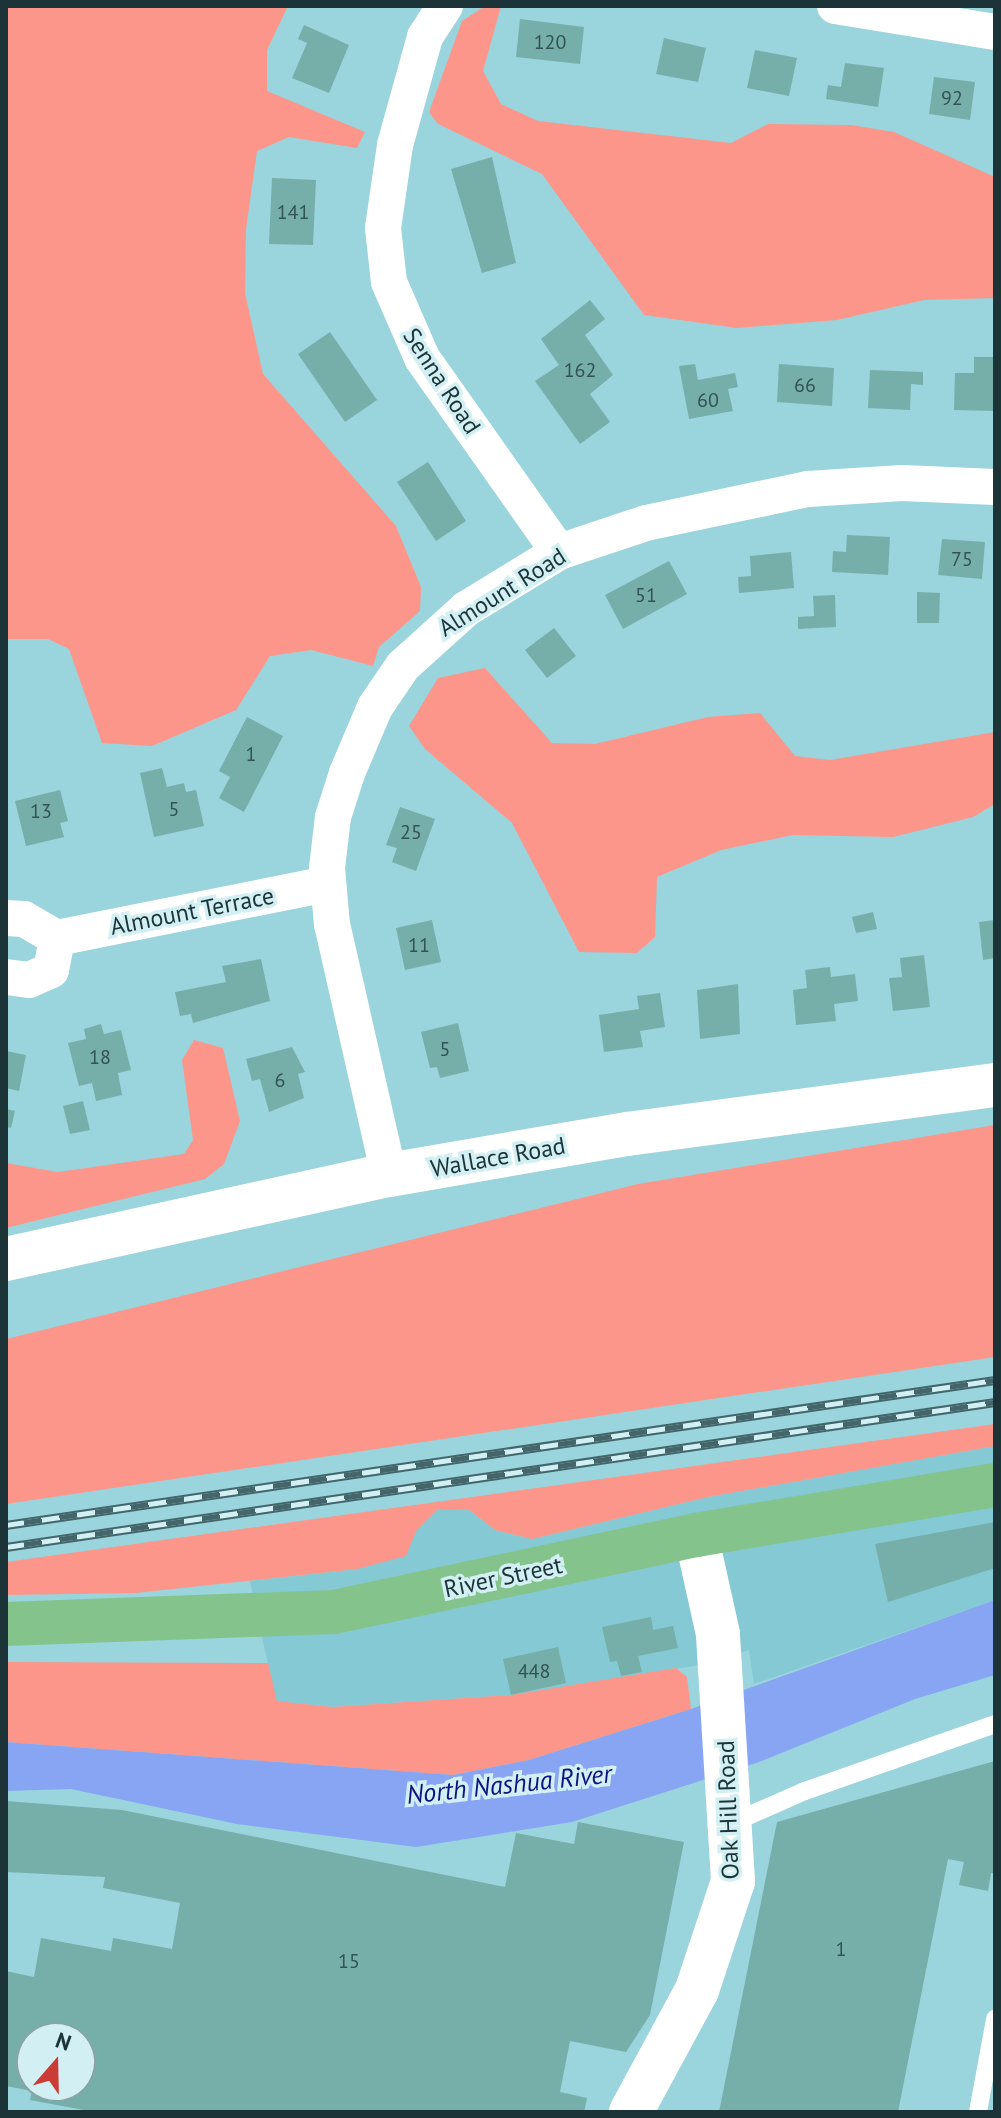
<!DOCTYPE html>
<style>
body{margin:0}
#map{position:relative;width:1001px;height:2118px;overflow:hidden;background:#9ad4dc;font-family:"PT Sans",sans-serif}
div>[style]{position:absolute}
.built>*{inset:0;background:#84c9d3}
.green>*{inset:0;background:#fd968a}
.water>*{inset:0;background:#87a5f2}
.building>*{inset:0;background:#76afa9}
.lane>*{height:18px;margin:-9px;padding:0 9px;transform-origin:9px;border-radius:9px;background:#fff}
.street>*{height:36px;margin:-18px;padding:0 18px;transform-origin:18px;border-radius:18px;background:#fff}
.secondary>*{height:44px;margin:-22px;padding:0 22px;transform-origin:22px;border-radius:22px;background:#fff}
.highway>*{height:44px;margin:-22px;padding:0 22px;transform-origin:22px;border-radius:22px;background:#85c38c}
.rail>*{height:9px;margin-top:-4.5px;transform-origin:0;background:repeating-linear-gradient(90deg,#d2eff3 0 18px,#44666b 0 36px);box-sizing:border-box;border-block:2px solid #44666b}
span{translate:-50% -50%;white-space:nowrap;text-align:center;line-height:1.15;-webkit-text-stroke:7px #d2eff3;paint-order:stroke}
.number-label{font-size:20px;color:#325354}
.number-label span{-webkit-text-stroke-width:0}
.street-label{font-size:24px;color:#1c3437}
.water-label{font-size:26px;color:#0d1383;font-style:italic}
.frame{position:absolute;inset:0;border:8px solid #1c3437;pointer-events:none}
.north{position:absolute;left:16px;top:2022px;width:80px;height:80px;box-sizing:border-box;background:#d2eff3;border:2px solid #89a4a8;border-radius:50%;rotate:20deg;font-size:22px;font-weight:700;line-height:32px;text-align:center;color:#1c3437}
.north::after{content:'';display:block;margin:auto;width:28px;height:36px;background:#ca3c35;clip-path:polygon(50% 0,100% 100%,50% 72%,0 100%)}
</style>
<div id="map">
<div class="built">
<div style="clip-path:polygon(995px 1446px,995px 1600px,754px 1684px,749px 1650px,694px 1666px,511px 1695px,332px 1707px,276px 1701px,250px 1581px,357px 1569px,416px 1530px,438px 1509px,468px 1509px,495px 1530px,532px 1539px,708px 1497px)"></div>
</div>
<div class="green">
<div style="clip-path:polygon(6px 6px,288px 6px,267px 50px,267px 91px,365px 132px,357px 148px,289px 137px,257px 151px,246px 229px,245px 293px,263px 374px,396px 526px,421px 587px,420px 611px,379px 647px,373px 666px,311px 650px,270px 656px,236px 710px,152px 746px,102px 743px,69px 649px,48px 639px,6px 639px)"></div>
<div style="clip-path:polygon(485px 6px,501px 6px,483px 71px,501px 104px,538px 121px,731px 143px,768px 124px,851px 125px,894px 132px,995px 177px,995px 298px,924px 300px,837px 320px,737px 328px,644px 315px,542px 174px,438px 124px,429px 112px,462px 21px)"></div>
<div style="clip-path:polygon(485px 668px,552px 743px,595px 744px,708px 717px,760px 713px,795px 756px,830px 760px,995px 732px,995px 804px,973px 817px,893px 837px,793px 835px,721px 850px,657px 877px,655px 937px,637px 953px,579px 952px,512px 823px,425px 749px,409px 726px,438px 678px)"></div>
<div style="clip-path:polygon(194px 1040px,223px 1048px,240px 1121px,224px 1164px,205px 1179px,6px 1228px,6px 1163px,58px 1172px,184px 1154px,193px 1140px,182px 1060px)"></div>
<div style="clip-path:polygon(995px 1125px,995px 1357px,6px 1504px,6px 1339px,638px 1184px)"></div>
<div style="clip-path:polygon(995px 1424px,995px 1446px,708px 1497px,532px 1539px,495px 1530px,468px 1509px,438px 1509px,416px 1531px,406px 1556px,357px 1569px,136px 1593px,6px 1595px,6px 1562px)"></div>
<div style="clip-path:polygon(6px 1662px,268px 1663px,277px 1701px,332px 1707px,511px 1695px,676px 1668px,687px 1677px,691px 1709px,529px 1760px,453px 1775px,6px 1742px)"></div>
</div>
<div class="water">
<div style="clip-path:polygon(995px 1600px,995px 1675px,915px 1699px,759px 1762px,572px 1822px,416px 1847px,237px 1824px,71px 1789px,6px 1791px,6px 1742px,453px 1775px,529px 1760px,691px 1709px)"></div>
</div>
<div class="building">
<div style="clip-path:polygon(520px 19px,584px 27px,580px 64px,516px 57px)"></div>
<div style="clip-path:polygon(304px 25px,349px 45px,329px 93px,292px 78px,307px 43px,298px 39px)"></div>
<div style="clip-path:polygon(664px 38px,706px 48px,698px 82px,656px 74px)"></div>
<div style="clip-path:polygon(755px 50px,797px 58px,789px 96px,747px 88px)"></div>
<div style="clip-path:polygon(845px 63px,884px 68px,878px 107px,826px 99px,828px 85px,841px 87px)"></div>
<div style="clip-path:polygon(934px 77px,975px 82px,970px 120px,929px 114px)"></div>
<div style="clip-path:polygon(492px 157px,516px 263px,482px 273px,451px 169px)"></div>
<div style="clip-path:polygon(272px 178px,316px 180px,313px 245px,269px 244px)"></div>
<div style="clip-path:polygon(590px 300px,605px 319px,585px 335px,613px 375px,590px 394px,610px 422px,580px 444px,535px 381px,559px 365px,541px 339px)"></div>
<div style="clip-path:polygon(330px 332px,377px 400px,345px 422px,298px 354px)"></div>
<div style="clip-path:polygon(974px 357px,995px 357px,995px 411px,954px 410px,955px 373px,974px 373px)"></div>
<div style="clip-path:polygon(695px 364px,698px 380px,735px 373px,738px 387px,728px 389px,733px 411px,689px 419px,679px 366px)"></div>
<div style="clip-path:polygon(779px 364px,834px 368px,832px 406px,777px 402px)"></div>
<div style="clip-path:polygon(870px 370px,923px 372px,923px 385px,911px 384px,910px 410px,868px 408px)"></div>
<div style="clip-path:polygon(428px 462px,466px 521px,436px 541px,397px 482px)"></div>
<div style="clip-path:polygon(847px 535px,890px 537px,888px 575px,832px 572px,833px 551px,846px 552px)"></div>
<div style="clip-path:polygon(942px 539px,985px 542px,982px 579px,938px 575px)"></div>
<div style="clip-path:polygon(791px 552px,794px 588px,739px 593px,738px 577px,751px 576px,750px 556px)"></div>
<div style="clip-path:polygon(669px 561px,687px 594px,623px 629px,605px 595px)"></div>
<div style="clip-path:polygon(917px 592px,940px 593px,939px 623px,917px 623px)"></div>
<div style="clip-path:polygon(835px 595px,836px 627px,798px 629px,798px 617px,814px 616px,813px 596px)"></div>
<div style="clip-path:polygon(554px 628px,576px 656px,547px 678px,525px 650px)"></div>
<div style="clip-path:polygon(247px 717px,283px 736px,244px 812px,219px 798px,230px 777px,219px 771px)"></div>
<div style="clip-path:polygon(162px 768px,167px 787px,184px 783px,186px 792px,196px 790px,204px 826px,154px 837px,140px 773px)"></div>
<div style="clip-path:polygon(60px 790px,68px 821px,60px 823px,64px 837px,26px 846px,15px 801px)"></div>
<div style="clip-path:polygon(400px 807px,435px 819px,416px 871px,392px 862px,397px 848px,386px 845px)"></div>
<div style="clip-path:polygon(873px 912px,877px 929px,856px 933px,852px 917px)"></div>
<div style="clip-path:polygon(432px 920px,441px 962px,405px 970px,396px 928px)"></div>
<div style="clip-path:polygon(995px 920px,995px 958px,983px 960px,979px 922px)"></div>
<div style="clip-path:polygon(924px 955px,930px 1007px,893px 1011px,889px 978px,902px 977px,900px 958px)"></div>
<div style="clip-path:polygon(261px 959px,270px 1001px,193px 1023px,191px 1014px,180px 1016px,175px 992px,226px 982px,222px 966px)"></div>
<div style="clip-path:polygon(830px 967px,831px 977px,855px 974px,858px 1001px,834px 1004px,836px 1021px,796px 1025px,793px 990px,807px 988px,805px 970px)"></div>
<div style="clip-path:polygon(738px 984px,740px 1034px,700px 1039px,697px 990px)"></div>
<div style="clip-path:polygon(660px 993px,665px 1027px,640px 1031px,643px 1047px,604px 1052px,599px 1015px,639px 1009px,637px 996px)"></div>
<div style="clip-path:polygon(458px 1023px,469px 1071px,440px 1078px,437px 1067px,430px 1068px,421px 1032px)"></div>
<div style="clip-path:polygon(101px 1024px,104px 1034px,121px 1030px,131px 1070px,118px 1073px,122px 1095px,96px 1101px,92px 1083px,79px 1086px,68px 1043px,86px 1039px,84px 1029px)"></div>
<div style="clip-path:polygon(292px 1047px,305px 1072px,298px 1074px,304px 1098px,269px 1112px,260px 1079px,252px 1081px,246px 1059px)"></div>
<div style="clip-path:polygon(6px 1051px,26px 1055px,19px 1091px,6px 1088px)"></div>
<div style="clip-path:polygon(83px 1101px,90px 1130px,70px 1134px,63px 1106px)"></div>
<div style="clip-path:polygon(6px 1109px,15px 1111px,11px 1128px,6px 1127px)"></div>
<div style="clip-path:polygon(995px 1522px,995px 1568px,888px 1602px,875px 1544px)"></div>
<div style="clip-path:polygon(651px 1617px,653px 1630px,673px 1626px,678px 1648px,638px 1656px,642px 1672px,621px 1676px,617px 1661px,610px 1662px,602px 1627px)"></div>
<div style="clip-path:polygon(558px 1647px,566px 1683px,511px 1695px,503px 1659px)"></div>
<div style="clip-path:polygon(995px 1761px,995px 1873px,991px 1873px,988px 1891px,959px 1885px,964px 1862px,948px 1859px,898px 2112px,719px 2112px,777px 1822px)"></div>
<div style="clip-path:polygon(evenodd,6px 1801px,122px 1810px,505px 1887px,516px 1833px,574px 1844px,578px 1822px,684px 1842px,650px 2015px,626px 2052px,570px 2041px,560px 2092px,587px 2098px,584px 2112px,94px 2112px,30px 2100px,32px 2091px,6px 2086px,6px 1971px,34px 1977px,41px 1938px,111px 1951px,113px 1938px,172px 1949px,180px 1903px,103px 1888px,105px 1877px,6px 1872px,6px 1801px,32px 2038px,80px 2038px,80px 2086px,32px 2086px,32px 2038px)"></div>
</div>
<div class="lane">
<div style="left:732px;top:1823px;width:80px;rotate:-23.7deg"></div>
<div style="left:805px;top:1791px;width:201px;rotate:-19.4deg"></div>
<div style="left:978px;top:2112px;width:95px;rotate:-79.6deg"></div>
</div>
<div class="street">
<div style="left:445px;top:6px;width:37px;rotate:123deg"></div>
<div style="left:425px;top:37px;width:112px;rotate:105.5deg"></div>
<div style="left:395px;top:145px;width:84px;rotate:98.2deg"></div>
<div style="left:383px;top:228px;width:54px;rotate:83.7deg"></div>
<div style="left:389px;top:282px;width:83px;rotate:66.5deg"></div>
<div style="left:422px;top:358px;width:237px;rotate:54.8deg"></div>
<div style="left:835px;top:6px;width:162px;rotate:9.2deg"></div>
<div style="left:6px;top:918px;width:18px;rotate:3deg"></div>
<div style="left:24px;top:919px;width:38px;rotate:30deg"></div>
<div style="left:57px;top:938px;width:275px;rotate:-11.3deg"></div>
<div style="left:6px;top:977px;width:23px;rotate:7deg"></div>
<div style="left:29px;top:980px;width:24px;rotate:-24deg"></div>
<div style="left:51px;top:970px;width:33px;rotate:-79deg"></div>
<div style="left:389px;top:1175px;width:256px;rotate:-102.8deg"></div>
<div style="left:332px;top:925px;width:57px;rotate:-95deg"></div>
<div style="left:327px;top:868px;width:51px;rotate:-83.3deg"></div>
<div style="left:333px;top:817px;width:46px;rotate:-72.3deg"></div>
<div style="left:347px;top:773px;width:72px;rotate:-67deg"></div>
<div style="left:375px;top:707px;width:50px;rotate:-55.7deg"></div>
<div style="left:403px;top:666px;width:85px;rotate:-42.1deg"></div>
<div style="left:466px;top:609px;width:109px;rotate:-31.5deg"></div>
<div style="left:559px;top:552px;width:92px;rotate:-18.4deg"></div>
<div style="left:646px;top:523px;width:166px;rotate:-11.9deg"></div>
<div style="left:808px;top:489px;width:94px;rotate:-3.7deg"></div>
<div style="left:902px;top:483px;width:93px;rotate:2.5deg"></div>
</div>
<div class="secondary">
<div style="left:6px;top:1259px;width:392px;rotate:-12.4deg"></div>
<div style="left:389px;top:1175px;width:242px;rotate:-9.8deg"></div>
<div style="left:627px;top:1134px;width:371px;rotate:-7.6deg"></div>
<div style="left:631px;top:2112px;width:139px;rotate:-61.6deg"></div>
<div style="left:697px;top:1990px;width:115px;rotate:-71.7deg"></div>
<div style="left:733px;top:1881px;width:247px;rotate:-93.5deg"></div>
<div style="left:718px;top:1634px;width:101px;rotate:-102.5deg"></div>
</div>
<div class="highway">
<div style="left:6px;top:1624px;width:328px;rotate:-2.1deg"></div>
<div style="left:334px;top:1612px;width:370px;rotate:-12deg"></div>
<div style="left:696px;top:1535px;width:303px;rotate:-9.5deg"></div>
</div>
<div class="rail">
<div style="left:6px;top:1525px;width:1000px;rotate:-8.34deg"></div>
<div style="left:6px;top:1547px;width:1000px;rotate:-8.34deg"></div>
</div>
<div class="number-label">
<span style="left:550px;top:42px">120</span>
<span style="left:952px;top:98px">92</span>
<span style="left:293px;top:212px">141</span>
<span style="left:580px;top:370px">162</span>
<span style="left:805px;top:385px">66</span>
<span style="left:708px;top:400px">60</span>
<span style="left:962px;top:559px">75</span>
<span style="left:646px;top:595px">51</span>
<span style="left:251px;top:754px">1</span>
<span style="left:174px;top:809px">5</span>
<span style="left:41px;top:811px">13</span>
<span style="left:411px;top:832px">25</span>
<span style="left:419px;top:945px">11</span>
<span style="left:445px;top:1049px">5</span>
<span style="left:100px;top:1057px">18</span>
<span style="left:280px;top:1080px">6</span>
<span style="left:534px;top:1671px">448</span>
<span style="left:841px;top:1949px">1</span>
<span style="left:349px;top:1961px">15</span>
</div>
<div class="street-label">
<span style="left:442px;top:381px;rotate:57deg">Senna Road</span>
<span style="left:502px;top:592px;rotate:-32deg">Almount Road</span>
<span style="left:192px;top:911px;rotate:-11deg">Almount Terrace</span>
<span style="left:498px;top:1157px;rotate:-10deg">Wallace Road</span>
<span style="left:503px;top:1577px;rotate:-12deg">River Street</span>
<span style="left:728px;top:1810px;rotate:-92deg">Oak Hill Road</span>
</div>
<div class="water-label">
<span style="left:509px;top:1784px;rotate:-6deg">North Nashua River</span>
</div>
<div class="frame"></div>
<div class="north">N</div>
</div>
